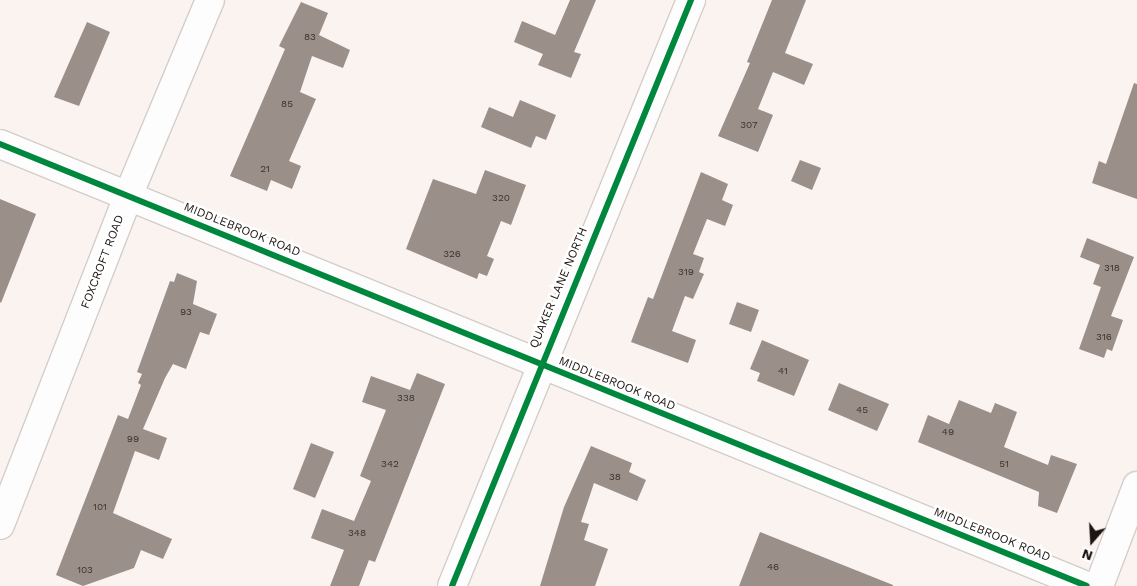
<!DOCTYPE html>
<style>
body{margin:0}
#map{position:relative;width:1137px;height:586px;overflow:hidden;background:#fbf3f0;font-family:"Work Sans",sans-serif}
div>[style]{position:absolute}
.building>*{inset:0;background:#9a8f89}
.roads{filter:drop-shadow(1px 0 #d4cdca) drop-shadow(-1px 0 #d4cdca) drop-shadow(0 1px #d4cdca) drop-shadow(0 -1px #d4cdca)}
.minor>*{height:28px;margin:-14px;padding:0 14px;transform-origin:14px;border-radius:14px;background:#fefdfd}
.cycleway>*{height:6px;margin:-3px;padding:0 3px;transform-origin:3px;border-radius:3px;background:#00873e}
span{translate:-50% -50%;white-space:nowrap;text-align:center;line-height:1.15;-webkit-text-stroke:5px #fff;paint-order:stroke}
.number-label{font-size:10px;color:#3b332e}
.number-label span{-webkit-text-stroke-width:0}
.street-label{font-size:12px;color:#1b1410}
.north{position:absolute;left:1067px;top:516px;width:50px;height:50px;-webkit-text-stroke:4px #fff;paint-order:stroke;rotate:199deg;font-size:14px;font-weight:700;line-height:20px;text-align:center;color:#1b1410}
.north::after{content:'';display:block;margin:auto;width:18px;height:22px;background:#1b1410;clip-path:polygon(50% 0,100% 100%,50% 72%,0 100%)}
</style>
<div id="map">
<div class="building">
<div style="clip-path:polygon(570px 0,596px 0,574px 52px,581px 54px,571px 78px,538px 65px,543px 54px,514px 42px,522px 21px,555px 35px)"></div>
<div style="clip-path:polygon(772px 0,806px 0,785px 53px,813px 64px,804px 85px,773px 72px,758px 109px,773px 115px,758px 152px,718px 136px,750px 63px,747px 62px)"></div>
<div style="clip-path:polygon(301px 2px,328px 13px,319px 35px,350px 50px,343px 68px,312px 56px,300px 92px,316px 99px,289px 161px,301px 166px,292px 189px,271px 180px,267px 191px,230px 176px,285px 49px,279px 46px)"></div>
<div style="clip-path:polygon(87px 22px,110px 32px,79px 106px,54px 97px)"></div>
<div style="clip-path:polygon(1134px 83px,1137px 84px,1137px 199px,1092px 183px,1099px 161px,1106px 164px)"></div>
<div style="clip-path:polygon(520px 100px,556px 115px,546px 140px,536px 136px,531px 148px,481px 127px,489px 107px,513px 117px)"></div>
<div style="clip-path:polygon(800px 160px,821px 168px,812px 190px,791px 181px)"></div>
<div style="clip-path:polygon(485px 170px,526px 185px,511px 225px,501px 221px,487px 256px,494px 259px,487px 276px,479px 273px,477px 279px,406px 249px,433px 179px,476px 194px)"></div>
<div style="clip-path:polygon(701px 172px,728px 184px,722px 200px,733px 205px,725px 226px,707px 219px,693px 254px,704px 258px,699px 272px,704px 274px,693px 299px,685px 296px,672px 331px,696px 340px,688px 363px,631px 342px,648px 297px,653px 299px)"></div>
<div style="clip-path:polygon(0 199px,36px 214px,1px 303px,0 302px)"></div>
<div style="clip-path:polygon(1087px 238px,1134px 257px,1111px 316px,1123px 320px,1112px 351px,1107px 349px,1104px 358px,1079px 349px,1101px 287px,1093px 284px,1100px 265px,1080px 257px)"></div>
<div style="clip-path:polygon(177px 273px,197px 281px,193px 304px,217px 314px,209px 335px,200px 332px,186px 369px,173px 364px,165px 378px,143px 429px,167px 438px,159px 460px,135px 451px,113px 513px,172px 539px,163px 559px,141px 550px,134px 568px,83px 586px,56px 575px,118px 415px,128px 419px,141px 385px,138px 383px,142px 374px,137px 372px,170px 281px,174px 282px)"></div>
<div style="clip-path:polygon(737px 302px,759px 310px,751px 332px,729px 324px)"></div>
<div style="clip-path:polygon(762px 340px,809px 360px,794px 396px,757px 381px,760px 373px,750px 369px)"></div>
<div style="clip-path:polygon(417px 373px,445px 384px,375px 562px,369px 560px,359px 586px,330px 586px,344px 550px,311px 538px,322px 509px,354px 521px,371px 481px,360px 476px,386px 410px,362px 402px,371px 376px,410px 390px)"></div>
<div style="clip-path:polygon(839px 383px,889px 404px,877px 431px,828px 410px)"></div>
<div style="clip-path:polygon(959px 400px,991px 413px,995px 403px,1017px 412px,1004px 447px,1048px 465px,1051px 455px,1077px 464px,1057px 513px,1038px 506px,1039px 492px,918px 442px,928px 415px,949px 424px)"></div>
<div style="clip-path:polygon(311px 443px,334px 452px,315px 498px,293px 489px)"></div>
<div style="clip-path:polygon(591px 446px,632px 463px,629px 472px,646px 480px,637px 501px,594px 483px,581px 522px,589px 524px,584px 540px,608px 549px,595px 586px,540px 586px,564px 507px)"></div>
<div style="clip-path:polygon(760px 532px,893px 585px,893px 586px,739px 586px)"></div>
</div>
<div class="roads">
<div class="minor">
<div style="left:0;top:144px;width:1173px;rotate:22.13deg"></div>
<div style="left:0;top:525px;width:353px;rotate:-68.7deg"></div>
<div style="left:128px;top:196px;width:212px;rotate:-67.3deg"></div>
<div style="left:452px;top:586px;width:633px;rotate:-67.81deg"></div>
<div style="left:1099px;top:586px;width:107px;rotate:-69.2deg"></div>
</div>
</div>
<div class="cycleway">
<div style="left:0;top:144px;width:1173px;rotate:22.13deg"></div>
<div style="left:452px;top:586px;width:633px;rotate:-67.81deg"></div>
</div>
<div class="number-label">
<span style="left:310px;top:37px">83</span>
<span style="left:287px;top:104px">85</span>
<span style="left:749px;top:125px">307</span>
<span style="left:265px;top:169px">21</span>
<span style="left:501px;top:198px">320</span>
<span style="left:452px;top:254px">326</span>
<span style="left:1112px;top:268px">318</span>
<span style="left:686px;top:272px">319</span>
<span style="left:186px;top:312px">93</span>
<span style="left:1104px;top:337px">316</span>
<span style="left:783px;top:371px">41</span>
<span style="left:406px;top:398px">338</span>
<span style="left:862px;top:410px">45</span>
<span style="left:948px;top:432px">49</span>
<span style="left:133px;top:439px">99</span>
<span style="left:390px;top:464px">342</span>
<span style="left:1004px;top:464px">51</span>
<span style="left:615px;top:477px">38</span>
<span style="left:100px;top:507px">101</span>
<span style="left:357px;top:533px">348</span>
<span style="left:773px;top:567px">46</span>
<span style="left:85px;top:570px">103</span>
</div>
<div class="street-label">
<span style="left:242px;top:230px;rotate:22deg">MIDDLEBROOK ROAD</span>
<span style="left:103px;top:262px;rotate:-69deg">FOXCROFT ROAD</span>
<span style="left:559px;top:288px;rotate:-67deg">QUAKER LANE NORTH</span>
<span style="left:617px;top:384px;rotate:22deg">MIDDLEBROOK ROAD</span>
<span style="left:992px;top:535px;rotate:22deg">MIDDLEBROOK ROAD</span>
</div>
<div class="north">N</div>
</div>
